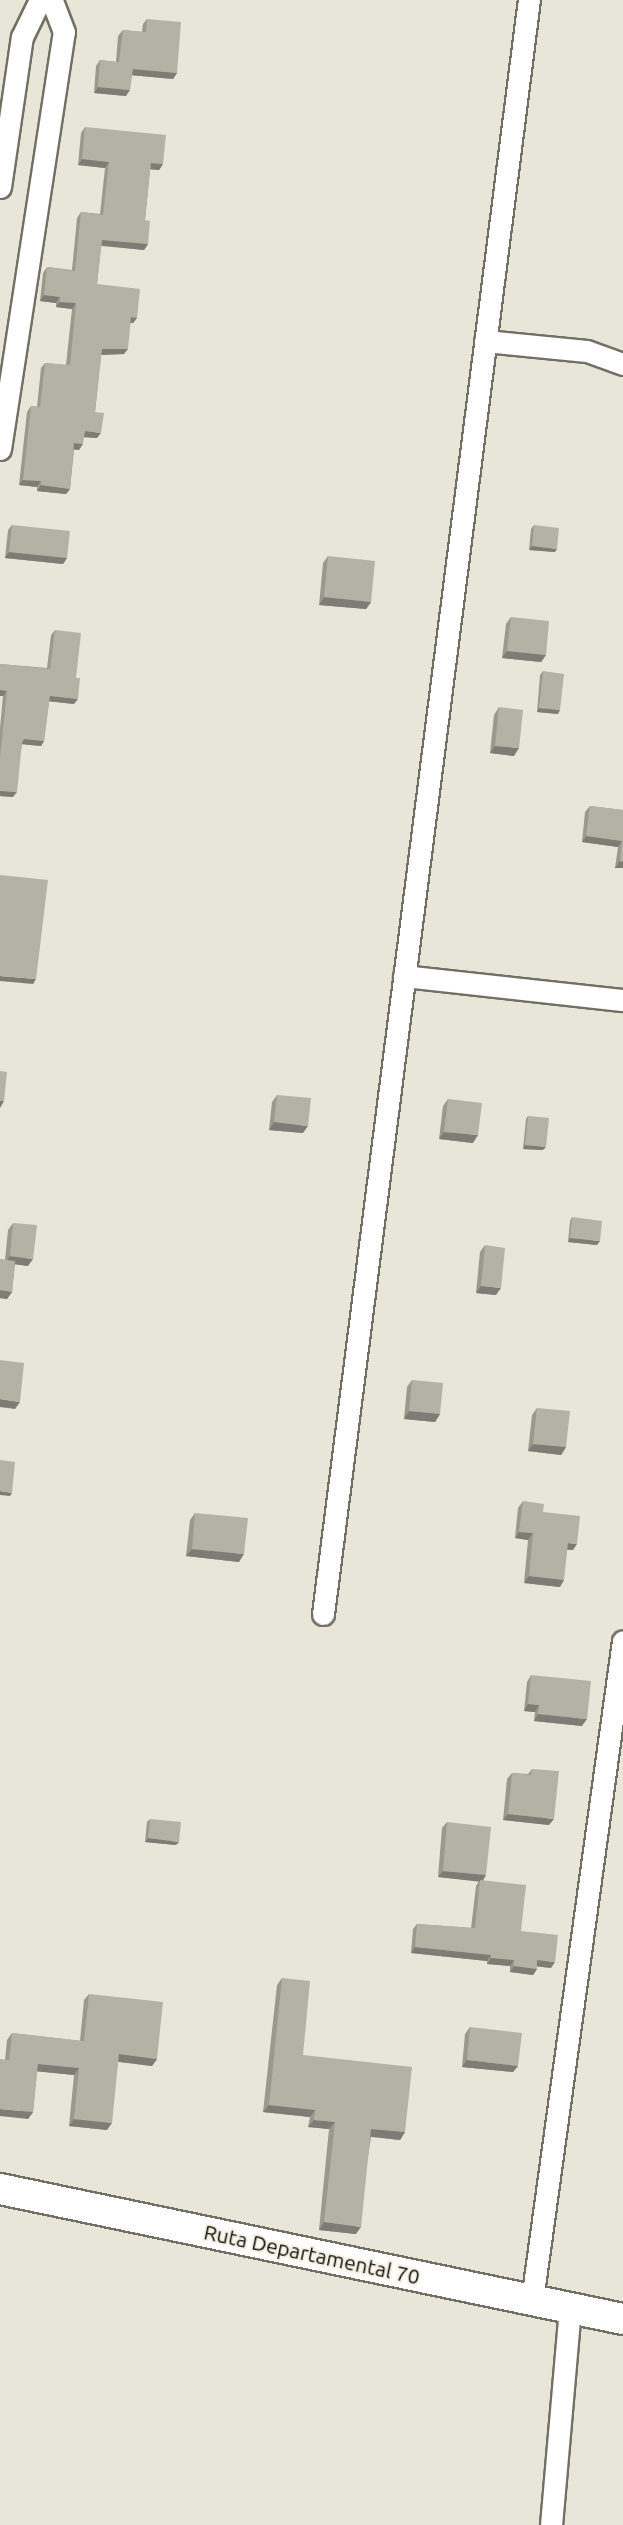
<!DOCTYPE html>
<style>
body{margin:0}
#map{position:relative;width:623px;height:2525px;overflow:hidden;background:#e8e5d9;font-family:Ubuntu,sans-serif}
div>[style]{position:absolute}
.roads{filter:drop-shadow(2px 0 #726f64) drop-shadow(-2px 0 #726f64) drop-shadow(0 2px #726f64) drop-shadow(0 -2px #726f64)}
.minor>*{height:21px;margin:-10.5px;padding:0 10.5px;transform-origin:10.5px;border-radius:10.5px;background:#fff}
.secondary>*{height:30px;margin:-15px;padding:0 15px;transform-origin:15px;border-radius:15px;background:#fff}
.wall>*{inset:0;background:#9b988e}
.shaded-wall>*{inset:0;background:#7e7c74}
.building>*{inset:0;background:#b4b1a5}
span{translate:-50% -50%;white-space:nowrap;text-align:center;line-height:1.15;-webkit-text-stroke:4.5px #f6f2e6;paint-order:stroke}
.street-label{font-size:21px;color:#100f0b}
</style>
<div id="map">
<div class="roads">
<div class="minor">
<div style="left:0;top:187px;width:152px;rotate:-81.7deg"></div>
<div style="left:22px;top:37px;width:41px;rotate:-64.1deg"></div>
<div style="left:485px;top:341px;width:102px;rotate:5.6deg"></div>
<div style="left:587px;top:351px;width:38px;rotate:20deg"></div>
<div style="left:0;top:449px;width:422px;rotate:-81.3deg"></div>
<div style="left:64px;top:32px;width:34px;rotate:-111deg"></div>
<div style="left:404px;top:976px;width:220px;rotate:6.3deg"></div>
<div style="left:323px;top:1614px;width:1627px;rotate:-82.73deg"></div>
<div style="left:532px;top:2300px;width:665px;rotate:-82.14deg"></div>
<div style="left:551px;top:2525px;width:218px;rotate:-85deg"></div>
</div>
<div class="secondary">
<div style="left:0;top:2189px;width:636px;rotate:11.79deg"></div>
</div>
</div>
<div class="wall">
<div style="clip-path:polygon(147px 19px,177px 73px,173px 79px,132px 75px,126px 96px,94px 93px,96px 66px,100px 60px,116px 62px,118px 36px,123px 30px,142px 32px,143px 24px)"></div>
<div style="clip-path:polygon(85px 127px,163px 164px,159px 170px,150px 169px,145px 220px,148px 244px,144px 250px,101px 246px,97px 284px,137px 318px,133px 323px,130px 323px,124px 354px,101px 355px,95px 412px,97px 438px,84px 437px,79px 450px,74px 449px,70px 489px,66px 494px,37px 491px,37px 487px,19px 485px,27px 412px,31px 406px,37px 407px,41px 368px,45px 363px,66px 365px,72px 309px,56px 307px,56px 303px,40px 301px,43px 273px,47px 267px,72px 270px,77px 218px,81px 212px,100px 214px,105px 168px,78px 165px,81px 133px)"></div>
<div style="clip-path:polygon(12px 525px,67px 558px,63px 564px,5px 558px,8px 530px)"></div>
<div style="clip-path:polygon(534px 525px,555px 552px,529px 550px,531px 529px)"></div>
<div style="clip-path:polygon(328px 556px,371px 602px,366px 609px,319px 605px,323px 563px)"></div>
<div style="clip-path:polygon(511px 617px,546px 655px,541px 662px,502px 658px,506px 624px)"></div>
<div style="clip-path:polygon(55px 630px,76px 678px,74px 704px,49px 701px,44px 741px,41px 746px,22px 744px,13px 797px,0 796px,0 728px,3px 696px,0 696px,0 664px,47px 668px,51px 635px)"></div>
<div style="clip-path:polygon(543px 671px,558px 714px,537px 712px,540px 675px)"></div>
<div style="clip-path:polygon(499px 707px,514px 756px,490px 753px,494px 715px)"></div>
<div style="clip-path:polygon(590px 806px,623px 810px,623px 868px,615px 868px,618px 847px,582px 842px,585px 812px)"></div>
<div style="clip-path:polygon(277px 1095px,303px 1133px,269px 1130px,272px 1102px)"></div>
<div style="clip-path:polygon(448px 1099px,473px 1143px,439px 1139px,443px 1106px)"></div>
<div style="clip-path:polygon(528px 1116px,543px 1150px,523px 1149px,526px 1119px)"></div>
<div style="clip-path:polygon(572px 1217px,597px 1245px,568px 1242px,570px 1221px)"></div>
<div style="clip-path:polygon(13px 1223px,28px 1266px,15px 1264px,12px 1292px,7px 1299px,0 1298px,0 1259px,5px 1260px,8px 1230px)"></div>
<div style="clip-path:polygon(485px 1245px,496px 1295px,476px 1293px,480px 1252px)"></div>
<div style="clip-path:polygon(412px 1380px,440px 1414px,435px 1422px,404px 1419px,407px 1387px)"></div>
<div style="clip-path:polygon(537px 1408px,566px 1447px,561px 1455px,528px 1451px,532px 1415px)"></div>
<div style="clip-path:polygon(523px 1501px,573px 1550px,567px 1550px,560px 1587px,524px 1583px,528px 1540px,515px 1538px,518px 1508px)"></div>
<div style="clip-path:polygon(195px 1513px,239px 1562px,186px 1556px,190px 1520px)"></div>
<div style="clip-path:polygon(531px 1675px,582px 1726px,534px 1721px,535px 1712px,524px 1711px,527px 1682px)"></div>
<div style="clip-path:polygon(532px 1769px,549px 1825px,503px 1820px,507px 1779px,512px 1773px,528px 1774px)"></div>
<div style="clip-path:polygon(150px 1819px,176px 1845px,145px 1842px,147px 1822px)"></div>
<div style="clip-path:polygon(447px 1822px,486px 1875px,483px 1880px,521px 1931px,551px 1968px,537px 1966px,537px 1969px,533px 1975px,510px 1972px,510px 1966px,487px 1964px,487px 1961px,411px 1953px,413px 1929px,417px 1924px,471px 1928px,476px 1886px,479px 1881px,438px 1877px,442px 1828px)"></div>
<div style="clip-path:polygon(282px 1978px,303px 2055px,405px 2132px,400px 2140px,371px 2137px,356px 2234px,319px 2230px,329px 2129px,308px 2127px,310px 2117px,263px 2112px,277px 1985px)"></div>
<div style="clip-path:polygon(89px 1994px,157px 2059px,152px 2066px,118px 2062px,107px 2130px,69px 2126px,74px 2075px,37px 2071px,33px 2112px,28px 2119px,5px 2060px,7px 2040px,12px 2033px,80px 2041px,84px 2000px)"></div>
<div style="clip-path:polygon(470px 2027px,518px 2066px,513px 2072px,462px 2067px,465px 2034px)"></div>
</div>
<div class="shaded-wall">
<div style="clip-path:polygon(133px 69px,177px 73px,173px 79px,129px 75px)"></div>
<div style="clip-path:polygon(98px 87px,130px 90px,126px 96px,94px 93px)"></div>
<div style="clip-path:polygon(82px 159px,109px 162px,105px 168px,78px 165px)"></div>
<div style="clip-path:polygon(151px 163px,163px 164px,159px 170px,147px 169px)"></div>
<div style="clip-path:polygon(102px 240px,148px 244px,144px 250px,98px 245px)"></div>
<div style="clip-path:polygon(44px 295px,60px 297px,56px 303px,40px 301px)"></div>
<div style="clip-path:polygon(60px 302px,76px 303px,72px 309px,56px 307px)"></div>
<div style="clip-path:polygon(131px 317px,137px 318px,133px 323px,127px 323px)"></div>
<div style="clip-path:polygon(102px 349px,128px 349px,124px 354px,98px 355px)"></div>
<div style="clip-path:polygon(85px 431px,101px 433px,97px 438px,81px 437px)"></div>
<div style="clip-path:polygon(74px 443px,83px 444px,79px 450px,70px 449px)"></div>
<div style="clip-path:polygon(23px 480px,41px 481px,37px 487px,19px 485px)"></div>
<div style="clip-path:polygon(41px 485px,70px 489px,66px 494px,37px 491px)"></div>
<div style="clip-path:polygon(532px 546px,557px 549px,555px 552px,529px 550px)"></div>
<div style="clip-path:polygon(9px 552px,67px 558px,63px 564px,5px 558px)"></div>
<div style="clip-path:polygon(324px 597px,371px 602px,366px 609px,319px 605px)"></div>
<div style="clip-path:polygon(507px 651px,546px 655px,541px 662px,502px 658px)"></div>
<div style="clip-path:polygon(0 690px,7px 691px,3px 696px,0 696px)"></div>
<div style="clip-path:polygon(50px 696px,78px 699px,74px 704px,46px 701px)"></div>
<div style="clip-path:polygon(539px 708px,560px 710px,558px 714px,537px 712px)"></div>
<div style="clip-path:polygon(24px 739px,44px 741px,41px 746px,20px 744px)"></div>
<div style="clip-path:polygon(495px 746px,519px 748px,514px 756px,490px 753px)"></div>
<div style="clip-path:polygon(0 791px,17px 792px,13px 797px,0 796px)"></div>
<div style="clip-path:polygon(586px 836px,622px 841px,618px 847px,582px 842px)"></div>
<div style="clip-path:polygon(620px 861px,623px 862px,623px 868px,615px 868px)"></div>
<div style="clip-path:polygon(0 976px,36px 979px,33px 984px,0 981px)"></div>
<div style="clip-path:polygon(0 1101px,4px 1101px,0 1108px)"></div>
<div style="clip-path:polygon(274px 1122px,308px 1126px,303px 1133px,269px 1130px)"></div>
<div style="clip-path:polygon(444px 1132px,478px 1135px,473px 1143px,439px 1139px)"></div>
<div style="clip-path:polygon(525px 1145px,546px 1147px,543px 1150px,523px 1149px)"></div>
<div style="clip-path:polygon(570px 1238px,600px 1241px,597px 1245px,568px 1242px)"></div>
<div style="clip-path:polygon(10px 1256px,33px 1259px,28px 1266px,5px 1263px)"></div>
<div style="clip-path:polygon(481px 1286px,501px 1288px,496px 1295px,476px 1293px)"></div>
<div style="clip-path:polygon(0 1290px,12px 1292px,7px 1299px,0 1298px)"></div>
<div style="clip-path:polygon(0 1399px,20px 1402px,15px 1409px,0 1407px)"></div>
<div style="clip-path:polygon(409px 1411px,440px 1414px,435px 1422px,404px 1419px)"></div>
<div style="clip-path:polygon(533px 1444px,566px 1447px,561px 1455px,528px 1451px)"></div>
<div style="clip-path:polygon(0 1491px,12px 1493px,10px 1496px,0 1495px)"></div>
<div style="clip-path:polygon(519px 1532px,533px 1533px,528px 1540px,515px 1538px)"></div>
<div style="clip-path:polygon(568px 1543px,577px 1544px,573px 1550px,564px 1549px)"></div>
<div style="clip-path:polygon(192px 1549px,244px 1554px,239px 1562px,186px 1556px)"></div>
<div style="clip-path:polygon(529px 1576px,564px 1580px,560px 1587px,524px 1583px)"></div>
<div style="clip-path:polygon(528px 1704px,539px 1705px,535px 1712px,524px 1711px)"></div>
<div style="clip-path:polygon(538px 1714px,587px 1719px,582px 1726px,534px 1721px)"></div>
<div style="clip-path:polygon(508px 1814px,554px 1819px,549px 1825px,503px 1820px)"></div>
<div style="clip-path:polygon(148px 1838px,179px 1842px,176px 1845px,145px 1842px)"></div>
<div style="clip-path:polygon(443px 1871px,486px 1875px,482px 1882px,438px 1877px)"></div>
<div style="clip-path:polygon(415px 1947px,491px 1955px,487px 1961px,411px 1953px)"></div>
<div style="clip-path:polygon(491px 1958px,514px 1960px,510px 1966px,487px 1964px)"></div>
<div style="clip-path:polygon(537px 1960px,555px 1962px,551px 1968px,533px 1966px)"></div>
<div style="clip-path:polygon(514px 1966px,537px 1969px,533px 1975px,510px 1972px)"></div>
<div style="clip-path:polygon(119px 2054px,157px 2059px,152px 2066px,114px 2061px)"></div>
<div style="clip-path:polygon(467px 2060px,518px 2066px,513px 2072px,462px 2067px)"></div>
<div style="clip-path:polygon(38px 2064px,79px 2068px,74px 2075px,33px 2071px)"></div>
<div style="clip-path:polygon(269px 2105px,315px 2110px,310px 2117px,263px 2112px)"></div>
<div style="clip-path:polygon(0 2109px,33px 2112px,28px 2119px,0 2116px)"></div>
<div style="clip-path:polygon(74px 2119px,112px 2123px,107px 2130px,69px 2126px)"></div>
<div style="clip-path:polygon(314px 2120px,335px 2122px,329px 2129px,308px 2127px)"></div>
<div style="clip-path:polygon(371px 2129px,405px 2132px,400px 2140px,366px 2136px)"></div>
<div style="clip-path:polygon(324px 2222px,361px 2227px,356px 2234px,319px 2230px)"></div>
</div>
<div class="building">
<div style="clip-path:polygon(147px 19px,181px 22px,177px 73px,133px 69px,130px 90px,98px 87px,100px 60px,119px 62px,123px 30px,146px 32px)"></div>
<div style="clip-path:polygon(85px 127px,166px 135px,163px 164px,151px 163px,145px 220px,150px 221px,148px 244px,102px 240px,97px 284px,140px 289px,137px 318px,131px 317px,128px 349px,102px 349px,95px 412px,104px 413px,101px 433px,85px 431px,83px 444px,74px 443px,70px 489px,41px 485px,41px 481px,23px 480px,31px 406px,40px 407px,45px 363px,70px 365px,76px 303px,60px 302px,60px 297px,44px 295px,47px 267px,75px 271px,81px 212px,103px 215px,109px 162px,82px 159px)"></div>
<div style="clip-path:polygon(12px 525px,70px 531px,67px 558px,9px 552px)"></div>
<div style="clip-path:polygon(534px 525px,559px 528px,557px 549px,532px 546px)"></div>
<div style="clip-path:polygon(328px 556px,375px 561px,371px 602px,324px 597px)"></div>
<div style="clip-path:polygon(511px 617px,549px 621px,546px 655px,507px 651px)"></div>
<div style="clip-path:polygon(55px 630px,81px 633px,76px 678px,80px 678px,78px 699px,50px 696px,44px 741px,24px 739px,22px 743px,17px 792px,0 791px,0 757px,7px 691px,0 690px,0 664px,50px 669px)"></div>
<div style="clip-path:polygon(543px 671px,564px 674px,560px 710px,539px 708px)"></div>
<div style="clip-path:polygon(499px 707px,523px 710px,519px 748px,495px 746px)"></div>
<div style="clip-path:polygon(590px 806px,623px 810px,623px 862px,620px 861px,622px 841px,586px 836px)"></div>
<div style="clip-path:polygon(0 875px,48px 880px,36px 979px,0 976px)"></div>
<div style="clip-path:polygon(0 1071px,7px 1072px,4px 1101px,0 1101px)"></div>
<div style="clip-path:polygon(277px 1095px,311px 1098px,308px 1126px,274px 1122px)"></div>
<div style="clip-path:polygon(448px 1099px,482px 1103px,478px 1135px,444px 1132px)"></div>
<div style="clip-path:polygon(528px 1116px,549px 1118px,546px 1147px,525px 1145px)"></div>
<div style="clip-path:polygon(572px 1217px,602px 1221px,600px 1241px,570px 1238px)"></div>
<div style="clip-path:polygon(13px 1223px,37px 1225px,33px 1259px,10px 1256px)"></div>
<div style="clip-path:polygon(485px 1245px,505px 1248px,501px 1288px,481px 1286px)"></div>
<div style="clip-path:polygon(0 1259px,15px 1261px,12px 1292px,0 1290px)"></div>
<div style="clip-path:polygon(0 1360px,24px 1363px,20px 1402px,0 1399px)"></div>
<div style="clip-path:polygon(412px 1380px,443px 1383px,440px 1414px,409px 1411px)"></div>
<div style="clip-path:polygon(537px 1408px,570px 1411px,566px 1447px,533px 1444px)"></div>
<div style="clip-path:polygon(0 1460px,15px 1462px,12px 1493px,0 1491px)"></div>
<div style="clip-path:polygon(523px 1501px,544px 1504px,543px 1512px,580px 1516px,577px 1544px,568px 1543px,564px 1580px,529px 1576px,533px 1533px,519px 1532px)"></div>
<div style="clip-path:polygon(195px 1513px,248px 1518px,244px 1554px,192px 1549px)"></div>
<div style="clip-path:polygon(531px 1675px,591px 1681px,587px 1719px,538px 1714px,539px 1705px,528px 1704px)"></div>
<div style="clip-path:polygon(532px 1769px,559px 1771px,554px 1819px,508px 1814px,512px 1773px,531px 1775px)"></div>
<div style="clip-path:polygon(150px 1819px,181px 1822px,179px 1842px,148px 1838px)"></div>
<div style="clip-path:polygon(447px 1822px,491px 1827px,486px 1875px,443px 1871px)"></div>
<div style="clip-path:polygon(480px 1880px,526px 1885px,521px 1931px,558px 1935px,555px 1962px,537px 1960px,537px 1969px,514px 1966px,514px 1960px,491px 1958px,491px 1955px,415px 1947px,417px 1924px,475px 1928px)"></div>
<div style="clip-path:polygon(282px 1978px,310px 1981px,303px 2055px,412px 2067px,405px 2132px,371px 2129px,361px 2227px,324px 2222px,335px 2122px,314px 2120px,315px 2110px,269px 2105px)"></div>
<div style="clip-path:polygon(89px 1994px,163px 2002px,157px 2059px,119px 2054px,112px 2123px,74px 2119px,79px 2068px,38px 2064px,33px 2112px,0 2109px,0 2059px,9px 2060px,12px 2033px,84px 2041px)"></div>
<div style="clip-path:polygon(470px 2027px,522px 2033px,518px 2066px,467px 2060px)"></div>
</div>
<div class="street-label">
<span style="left:312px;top:2254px;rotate:12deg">Ruta Departamental 70</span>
</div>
</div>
